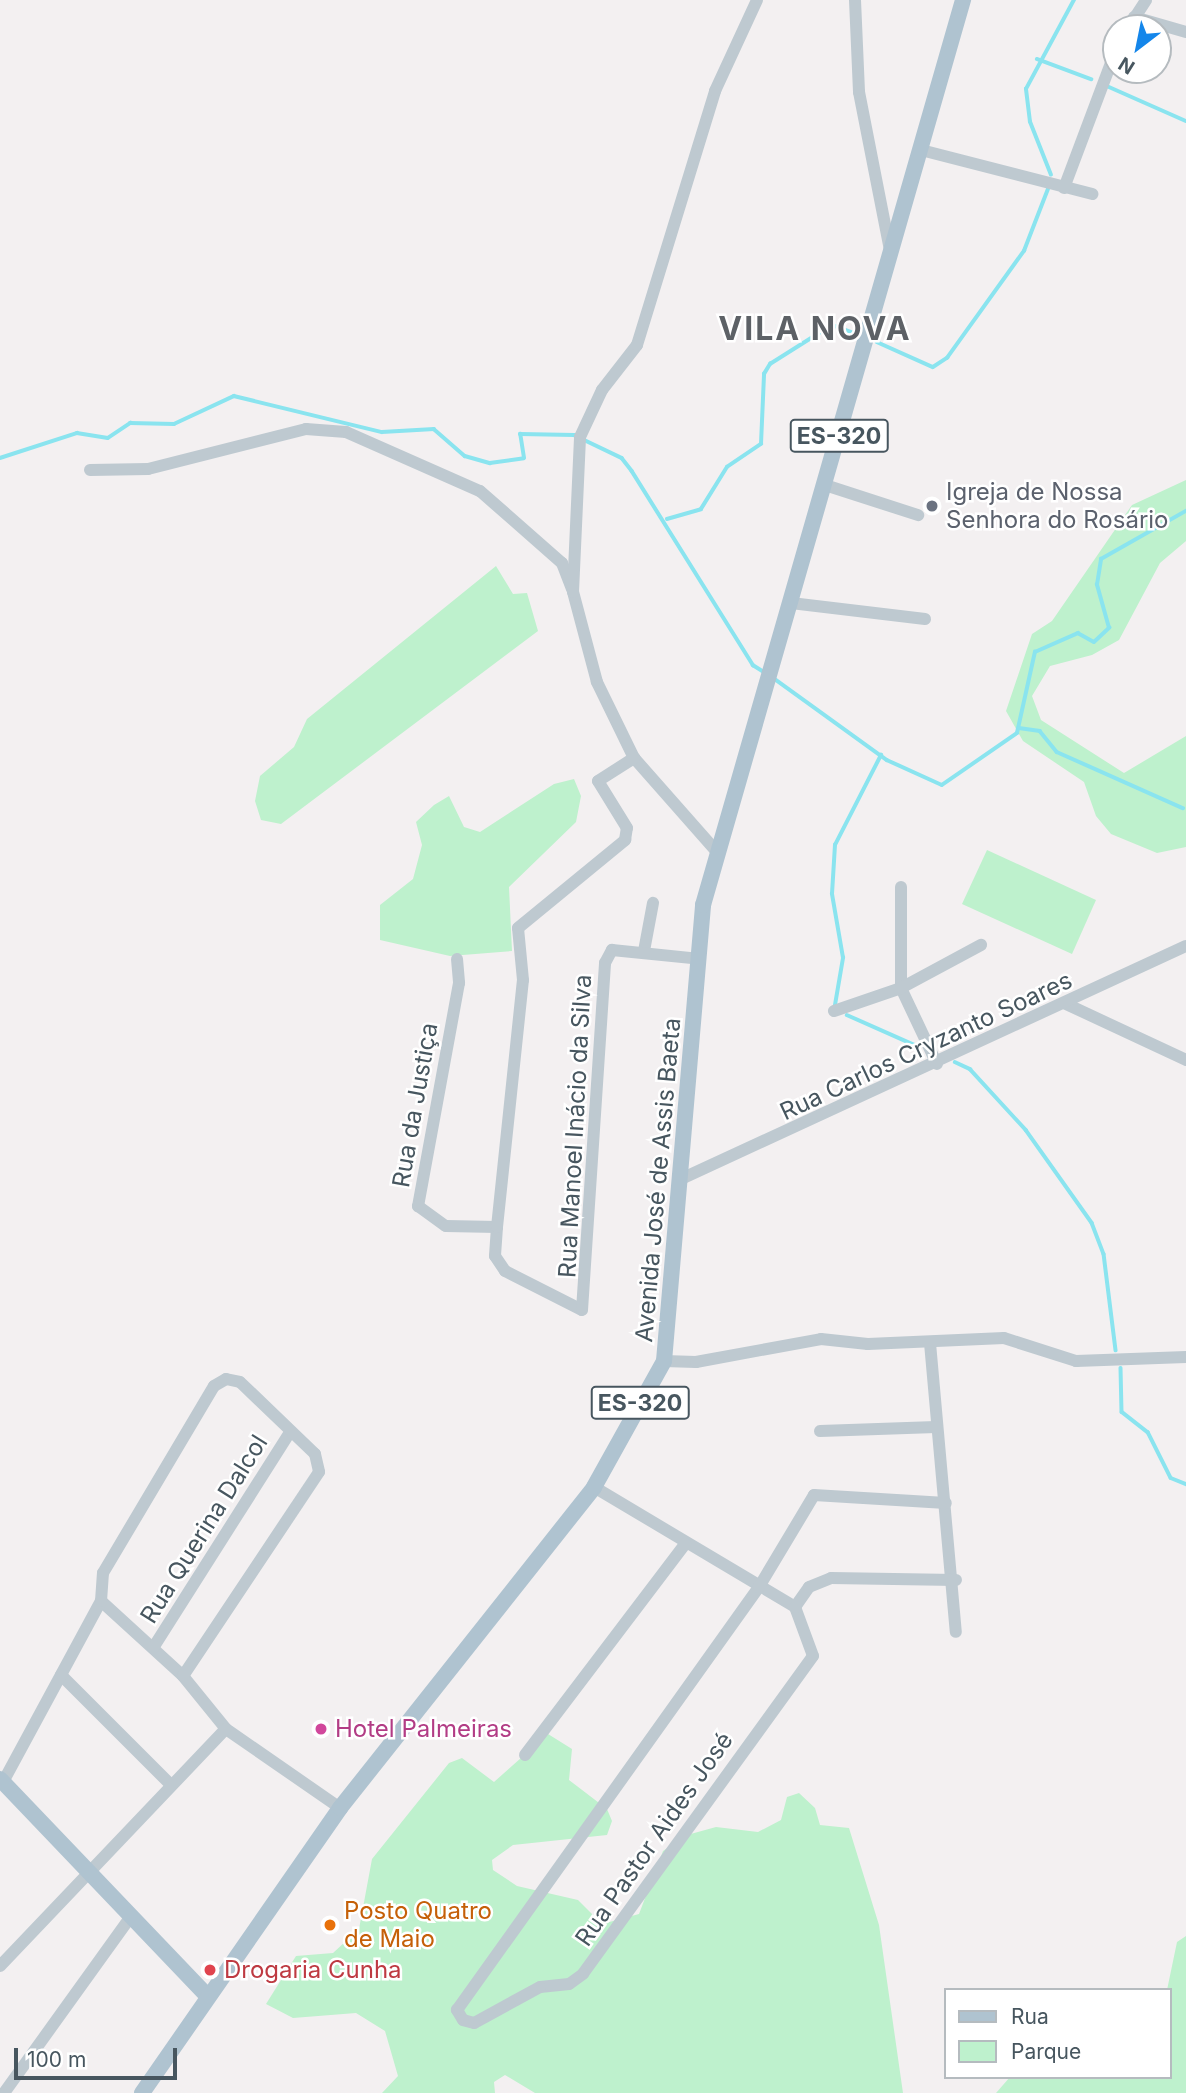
<!DOCTYPE html>
<meta charset="utf-8">
<style>
body{margin:0}
#map{position:relative;width:1186px;height:2093px;overflow:hidden;background:#f3f0f1;font-family:Inter,sans-serif}
div>[style]{position:absolute}
.green>*{inset:0;background:#bef1cd}
.stream>*{height:3.5px;margin:-1.75px;padding:0 1.75px;transform-origin:1.75px;border-radius:1.75px;background:#8ae4ef}
.minor>*{height:12px;margin:-6px;padding:0 6px;transform-origin:6px;border-radius:6px;background:#bec9d0}
.major>*{height:16px;margin:-8px;padding:0 8px;transform-origin:8px;border-radius:8px;background:#afc3d0}
.dots>*{width:19px;height:19px;translate:-50% -50%;box-sizing:border-box;border:4px solid #fff;border-radius:50%}
span{translate:-50% -50%;white-space:nowrap;text-align:center;line-height:1.15;-webkit-text-stroke:5px #fff;paint-order:stroke}
.shield-label span{padding:2px 5px;background:#fff;border:2px solid;border-radius:5px;-webkit-text-stroke-width:0}
.shield-label{font-size:23px;color:#47565f;font-weight:700}
.worship-label{font-size:24px;color:#5b616d}
.left{translate:0 -50%;text-align:left}
.street-label{font-size:24px;color:#47565f}
.hotel-label{font-size:24px;color:#b23c85}
.food-label{font-size:24px;color:#c56008}
.health-label{font-size:24px;color:#be3a42}
.district-label{font-size:32px;color:#5d6166;font-weight:700;letter-spacing:2px}
.legend{position:absolute;left:944px;top:1988px;width:228px;height:91px;box-sizing:border-box;background:#fff;border:2px solid #b5bbbf;margin:0;padding:9px 12px;list-style:none;font-size:21px;color:#47565f}
.legend li{display:flex;align-items:center;gap:14px;height:35px}
.legend b{width:35px;border:2px solid #b5bbbf}
.north{position:absolute;left:1102px;top:14px;width:70px;height:70px;box-sizing:border-box;background:#fff;border:2px solid #b5bbbf;border-radius:50%;rotate:212deg;font-size:19px;font-weight:700;line-height:28px;text-align:center;color:#47565f}
.north::after{content:'';display:block;margin:auto;width:24px;height:32px;background:#1486ea;clip-path:polygon(50% 0,100% 100%,50% 72%,0 100%)}
.scale{position:absolute;left:14px;top:2048px;width:163px;height:32px;box-sizing:border-box;border:4px solid #47565f;border-top:0;padding-left:9px;font-size:21px;line-height:24px;white-space:nowrap;color:#47565f;-webkit-text-stroke:5px #fff;paint-order:stroke}
</style>
<div id="map">
<div class="green">
<div style="clip-path:polygon(1186px 480px,1186px 541px,1160px 563px,1119px 640px,1092px 655px,1050px 666px,1032px 696px,1041px 720px,1124px 773px,1186px 736px,1186px 847px,1157px 853px,1111px 834px,1096px 816px,1084px 782px,1023px 741px,1006px 711px,1032px 634px,1052px 621px,1132px 505px)"></div>
<div style="clip-path:polygon(496px 566px,513px 594px,527px 593px,538px 631px,281px 824px,261px 820px,255px 801px,260px 776px,294px 747px,307px 719px)"></div>
<div style="clip-path:polygon(574px 779px,581px 796px,576px 822px,509px 887px,512px 951px,450px 956px,380px 940px,380px 905px,413px 879px,422px 845px,416px 822px,434px 805px,449px 796px,464px 827px,480px 832px,554px 784px)"></div>
<div style="clip-path:polygon(987px 850px,1096px 900px,1072px 954px,962px 904px)"></div>
<div style="clip-path:polygon(548px 1734px,572px 1749px,569px 1780px,607px 1809px,612px 1821px,607px 1835px,513px 1845px,492px 1860px,493px 1870px,517px 1886px,578px 1900px,602px 1924px,639px 1914px,663px 1851px,687px 1835px,716px 1827px,758px 1832px,781px 1820px,787px 1797px,799px 1793px,815px 1808px,820px 1825px,849px 1828px,879px 1925px,903px 2093px,535px 2093px,505px 2075px,494px 2082px,495px 2093px,382px 2093px,398px 2076px,385px 2031px,356px 2013px,293px 2018px,266px 2004px,296px 1956px,333px 1953px,359px 1929px,372px 1859px,449px 1763px,462px 1758px,494px 1782px)"></div>
<div style="clip-path:polygon(1186px 1936px,1186px 2093px,996px 2093px,1010px 2077px,1170px 2077px,1167px 1990px,1177px 1942px)"></div>
</div>
<div class="stream">
<div style="left:1037px;top:59px;width:58px;rotate:20.3deg"></div>
<div style="left:1107px;top:86px;width:86px;rotate:23.9deg"></div>
<div style="left:1051px;top:175px;width:57px;rotate:-111.6deg"></div>
<div style="left:1030px;top:122px;width:33px;rotate:-97deg"></div>
<div style="left:1026px;top:89px;width:101px;rotate:-61.7deg"></div>
<div style="left:877px;top:342px;width:61px;rotate:24.1deg"></div>
<div style="left:933px;top:367px;width:17px;rotate:-33deg"></div>
<div style="left:947px;top:358px;width:132px;rotate:-54.3deg"></div>
<div style="left:1024px;top:251px;width:66px;rotate:-68.8deg"></div>
<div style="left:0;top:458px;width:81px;rotate:-18deg"></div>
<div style="left:77px;top:433px;width:31px;rotate:9deg"></div>
<div style="left:108px;top:438px;width:27px;rotate:-34deg"></div>
<div style="left:130px;top:423px;width:44px;rotate:1.3deg"></div>
<div style="left:174px;top:424px;width:66px;rotate:-25deg"></div>
<div style="left:234px;top:396px;width:152px;rotate:13.7deg"></div>
<div style="left:382px;top:432px;width:52px;rotate:-3.3deg"></div>
<div style="left:434px;top:429px;width:41px;rotate:41.1deg"></div>
<div style="left:465px;top:456px;width:26px;rotate:16deg"></div>
<div style="left:490px;top:463px;width:34px;rotate:-8deg"></div>
<div style="left:524px;top:458px;width:24px;rotate:-99deg"></div>
<div style="left:520px;top:434px;width:54px;rotate:1.1deg"></div>
<div style="left:574px;top:435px;width:53px;rotate:25.6deg"></div>
<div style="left:622px;top:458px;width:16px;rotate:52deg"></div>
<div style="left:632px;top:471px;width:229px;rotate:58deg"></div>
<div style="left:753px;top:665px;width:15px;rotate:32deg"></div>
<div style="left:667px;top:519px;width:35px;rotate:-16deg"></div>
<div style="left:701px;top:509px;width:49px;rotate:-58.2deg"></div>
<div style="left:727px;top:467px;width:41px;rotate:-34.1deg"></div>
<div style="left:761px;top:444px;width:70px;rotate:-87.5deg"></div>
<div style="left:764px;top:374px;width:12px;rotate:-59deg"></div>
<div style="left:770px;top:364px;width:73px;rotate:-32.2deg"></div>
<div style="left:832px;top:325px;width:29px;rotate:20deg"></div>
<div style="left:772px;top:677px;width:142px;rotate:35.8deg"></div>
<div style="left:887px;top:760px;width:60px;rotate:24.4deg"></div>
<div style="left:942px;top:785px;width:91px;rotate:-34.7deg"></div>
<div style="left:1017px;top:733px;width:83px;rotate:-77.5deg"></div>
<div style="left:1035px;top:652px;width:47px;rotate:-23.8deg"></div>
<div style="left:1078px;top:633px;width:18px;rotate:29deg"></div>
<div style="left:1094px;top:642px;width:21px;rotate:-43deg"></div>
<div style="left:1109px;top:628px;width:45px;rotate:-105.6deg"></div>
<div style="left:1097px;top:585px;width:26px;rotate:-81deg"></div>
<div style="left:1101px;top:559px;width:98px;rotate:-29.5deg"></div>
<div style="left:1019px;top:728px;width:21px;rotate:8deg"></div>
<div style="left:1040px;top:731px;width:27px;rotate:51deg"></div>
<div style="left:1057px;top:752px;width:138px;rotate:24deg"></div>
<div style="left:835px;top:1005px;width:48px;rotate:-80.3deg"></div>
<div style="left:843px;top:958px;width:65px;rotate:-99.8deg"></div>
<div style="left:832px;top:894px;width:49px;rotate:-86.5deg"></div>
<div style="left:835px;top:845px;width:101px;rotate:-62.9deg"></div>
<div style="left:847px;top:1015px;width:77px;rotate:23.9deg"></div>
<div style="left:955px;top:1062px;width:17px;rotate:25deg"></div>
<div style="left:970px;top:1069px;width:83px;rotate:47.4deg"></div>
<div style="left:1026px;top:1130px;width:114px;rotate:54.6deg"></div>
<div style="left:1092px;top:1223px;width:33px;rotate:69deg"></div>
<div style="left:1104px;top:1254px;width:97px;rotate:82.9deg"></div>
<div style="left:1121px;top:1368px;width:44px;rotate:88.7deg"></div>
<div style="left:1122px;top:1412px;width:33px;rotate:38deg"></div>
<div style="left:1148px;top:1432px;width:51px;rotate:63.4deg"></div>
<div style="left:1171px;top:1478px;width:16px;rotate:22deg"></div>
</div>
<div class="minor">
<div style="left:855px;top:0;width:92px;rotate:87.5deg"></div>
<div style="left:859px;top:92px;width:161px;rotate:78.9deg"></div>
<div style="left:1134px;top:17px;width:54px;rotate:16.1deg"></div>
<div style="left:1128px;top:28px;width:33px;rotate:-57deg"></div>
<div style="left:921px;top:150px;width:177px;rotate:14.4deg"></div>
<div style="left:1064px;top:188px;width:147px;rotate:-69.4deg"></div>
<div style="left:90px;top:470px;width:58px;rotate:-1deg"></div>
<div style="left:148px;top:469px;width:163px;rotate:-14.2deg"></div>
<div style="left:306px;top:429px;width:40px;rotate:4.3deg"></div>
<div style="left:346px;top:432px;width:146px;rotate:23.8deg"></div>
<div style="left:480px;top:491px;width:109px;rotate:41.3deg"></div>
<div style="left:562px;top:563px;width:28px;rotate:69deg"></div>
<div style="left:825px;top:485px;width:98px;rotate:17.9deg"></div>
<div style="left:791px;top:603px;width:135px;rotate:6.8deg"></div>
<div style="left:717px;top:852px;width:125px;rotate:-131.4deg"></div>
<div style="left:634px;top:758px;width:85px;rotate:-116deg"></div>
<div style="left:597px;top:682px;width:93px;rotate:-104.9deg"></div>
<div style="left:573px;top:592px;width:155px;rotate:-87.4deg"></div>
<div style="left:580px;top:437px;width:52px;rotate:-64.9deg"></div>
<div style="left:602px;top:390px;width:57px;rotate:-52.1deg"></div>
<div style="left:637px;top:345px;width:266px;rotate:-72.9deg"></div>
<div style="left:715px;top:91px;width:100px;rotate:-65.2deg"></div>
<div style="left:901px;top:887px;width:101px;rotate:90deg"></div>
<div style="left:901px;top:988px;width:84px;rotate:64.7deg"></div>
<div style="left:644px;top:951px;width:49px;rotate:-79.4deg"></div>
<div style="left:457px;top:959px;width:24px;rotate:85deg"></div>
<div style="left:459px;top:983px;width:227px;rotate:100.4deg"></div>
<div style="left:418px;top:1206px;width:34px;rotate:36deg"></div>
<div style="left:446px;top:1226px;width:51px;rotate:1.1deg"></div>
<div style="left:497px;top:1227px;width:29px;rotate:94deg"></div>
<div style="left:495px;top:1256px;width:18px;rotate:56deg"></div>
<div style="left:505px;top:1271px;width:86px;rotate:26.9deg"></div>
<div style="left:582px;top:1310px;width:348px;rotate:-86.2deg"></div>
<div style="left:605px;top:963px;width:15px;rotate:-62deg"></div>
<div style="left:612px;top:950px;width:88px;rotate:5.8deg"></div>
<div style="left:1064px;top:1003px;width:135px;rotate:25deg"></div>
<div style="left:834px;top:1011px;width:71px;rotate:-18.9deg"></div>
<div style="left:901px;top:988px;width:91px;rotate:-28.3deg"></div>
<div style="left:681px;top:1179px;width:556px;rotate:-24.77deg"></div>
<div style="left:497px;top:1227px;width:248px;rotate:-84deg"></div>
<div style="left:523px;top:980px;width:52px;rotate:-95.5deg"></div>
<div style="left:518px;top:928px;width:139px;rotate:-39.4deg"></div>
<div style="left:625px;top:840px;width:12px;rotate:-81deg"></div>
<div style="left:627px;top:828px;width:55px;rotate:-121.7deg"></div>
<div style="left:598px;top:781px;width:43px;rotate:-32.6deg"></div>
<div style="left:930px;top:1343px;width:290px;rotate:84.9deg"></div>
<div style="left:664px;top:1361px;width:32px;rotate:2deg"></div>
<div style="left:696px;top:1362px;width:127px;rotate:-10.4deg"></div>
<div style="left:821px;top:1339px;width:47px;rotate:6.1deg"></div>
<div style="left:868px;top:1344px;width:136px;rotate:-2.5deg"></div>
<div style="left:1004px;top:1338px;width:76px;rotate:17.7deg"></div>
<div style="left:1076px;top:1361px;width:110px;rotate:-2.1deg"></div>
<div style="left:820px;top:1431px;width:116px;rotate:-2deg"></div>
<div style="left:594px;top:1487px;width:234px;rotate:30.8deg"></div>
<div style="left:101px;top:1601px;width:111px;rotate:42.4deg"></div>
<div style="left:183px;top:1676px;width:68px;rotate:50.9deg"></div>
<div style="left:226px;top:1729px;width:139px;rotate:34.7deg"></div>
<div style="left:795px;top:1607px;width:52px;rotate:69.8deg"></div>
<div style="left:813px;top:1656px;width:392px;rotate:125.9deg"></div>
<div style="left:583px;top:1974px;width:17px;rotate:144deg"></div>
<div style="left:569px;top:1984px;width:29px;rotate:174deg"></div>
<div style="left:540px;top:1987px;width:75px;rotate:151.4deg"></div>
<div style="left:474px;top:2023px;width:11px;rotate:-165deg"></div>
<div style="left:463px;top:2020px;width:12px;rotate:-121deg"></div>
<div style="left:457px;top:2010px;width:520px;rotate:-54.48deg"></div>
<div style="left:759px;top:1587px;width:107px;rotate:-59.1deg"></div>
<div style="left:814px;top:1495px;width:132px;rotate:3.5deg"></div>
<div style="left:795px;top:1607px;width:24px;rotate:-55deg"></div>
<div style="left:809px;top:1587px;width:24px;rotate:-22deg"></div>
<div style="left:831px;top:1578px;width:125px;rotate:0.9deg"></div>
<div style="left:153px;top:1648px;width:256px;rotate:-57.6deg"></div>
<div style="left:61px;top:1675px;width:156px;rotate:45deg"></div>
<div style="left:525px;top:1755px;width:265px;rotate:-52.8deg"></div>
<div style="left:3px;top:1782px;width:206px;rotate:-61.6deg"></div>
<div style="left:101px;top:1601px;width:28px;rotate:-86deg"></div>
<div style="left:103px;top:1573px;width:217px;rotate:-59.3deg"></div>
<div style="left:214px;top:1386px;width:14px;rotate:-30deg"></div>
<div style="left:226px;top:1379px;width:14px;rotate:12deg"></div>
<div style="left:240px;top:1382px;width:104px;rotate:43.8deg"></div>
<div style="left:315px;top:1454px;width:18px;rotate:77deg"></div>
<div style="left:319px;top:1472px;width:245px;rotate:123.7deg"></div>
<div style="left:0;top:1966px;width:327px;rotate:-46.4deg"></div>
<div style="left:4px;top:2093px;width:218px;rotate:-54.3deg"></div>
</div>
<div class="major">
<div style="left:0;top:1779px;width:301px;rotate:46.3deg"></div>
<div style="left:142px;top:2093px;width:347px;rotate:-55.2deg"></div>
<div style="left:340px;top:1808px;width:409px;rotate:-51.6deg"></div>
<div style="left:594px;top:1487px;width:144px;rotate:-60.9deg"></div>
<div style="left:664px;top:1361px;width:458px;rotate:-85.1deg"></div>
<div style="left:703px;top:905px;width:942px;rotate:-73.97deg"></div>
</div>
<div class="dots">
<div style="left:932px;top:506px;background:#6b7280"></div>
<div style="left:321px;top:1729px;background:#d1479c"></div>
<div style="left:330px;top:1925px;background:#e8710a"></div>
<div style="left:210px;top:1970px;background:#e0444e"></div>
</div>
<div class="shield-label">
<span style="left:839px;top:436px">ES-320</span>
<span style="left:640px;top:1403px">ES-320</span>
</div>
<div class="worship-label">
<span class="left" style="left:946px;top:506px">Igreja de Nossa<br>Senhora do Rosário</span>
</div>
<div class="street-label">
<span style="left:926px;top:1046px;rotate:-25deg">Rua Carlos Cryzanto Soares</span>
<span style="left:415px;top:1105px;rotate:-80deg">Rua da Justiça</span>
<span style="left:575px;top:1126px;rotate:-87deg">Rua Manoel Inácio da Silva</span>
<span style="left:658px;top:1180px;rotate:-85deg">Avenida José de Assis Baeta</span>
<span style="left:204px;top:1529px;rotate:-58deg">Rua Querina Dalcol</span>
<span style="left:654px;top:1839px;rotate:-55deg">Rua Pastor Aides José</span>
</div>
<div class="hotel-label">
<span class="left" style="left:335px;top:1729px">Hotel Palmeiras</span>
</div>
<div class="food-label">
<span class="left" style="left:344px;top:1925px">Posto Quatro<br>de Maio</span>
</div>
<div class="health-label">
<span class="left" style="left:224px;top:1970px">Drogaria Cunha</span>
</div>
<div class="district-label">
<span style="left:815px;top:329px">VILA NOVA</span>
</div>
<ul class="legend">
<li><b style="height:9px;background:#afc3d0"></b>Rua</li>
<li><b style="height:19px;background:#bef1cd"></b>Parque</li>
</ul>
<div class="north">N</div>
<div class="scale">100 m</div>
</div>
